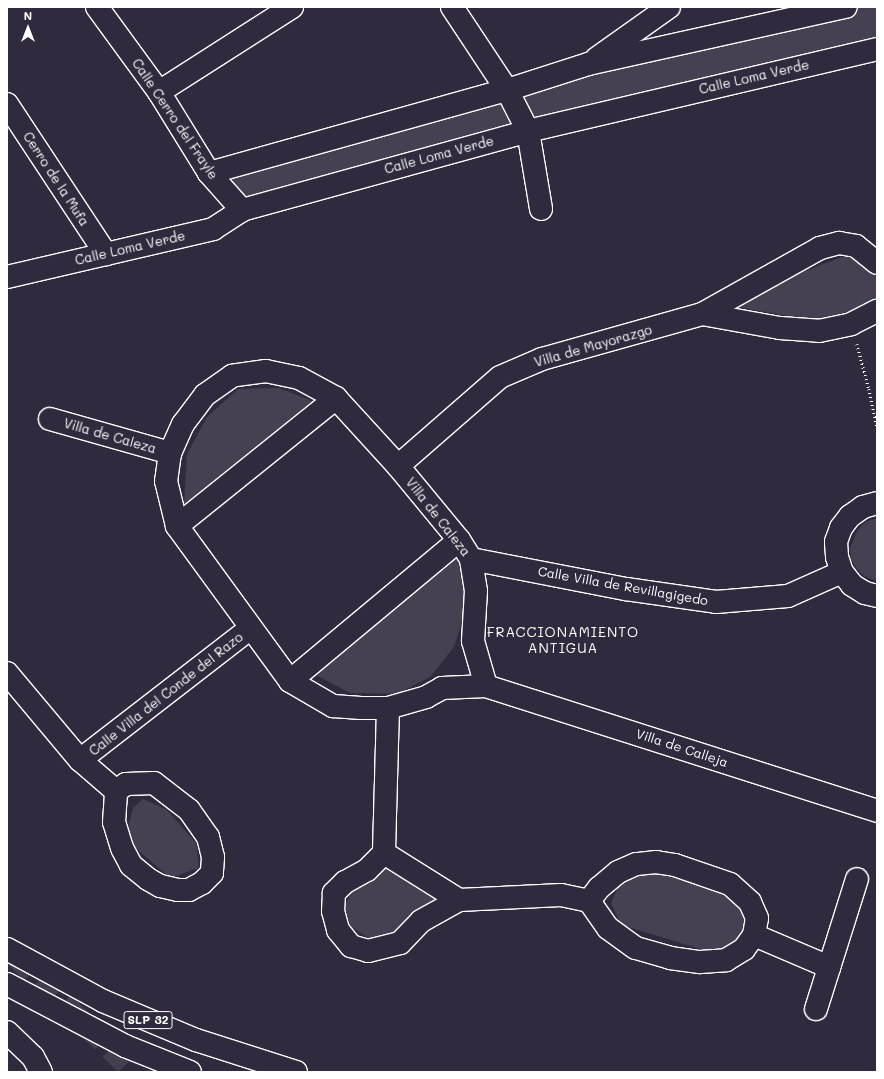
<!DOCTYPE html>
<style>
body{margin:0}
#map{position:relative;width:884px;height:1079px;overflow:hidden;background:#2f2a3d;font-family:Mali,sans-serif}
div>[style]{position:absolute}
.green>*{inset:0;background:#464152}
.minor-tunnel>*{height:22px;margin-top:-11px;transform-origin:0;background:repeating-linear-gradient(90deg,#443f50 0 22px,transparent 0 33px)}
.path>*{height:2.5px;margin-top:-1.25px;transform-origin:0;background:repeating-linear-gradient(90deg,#fff 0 1px,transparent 0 4px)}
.roads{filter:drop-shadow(1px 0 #fff) drop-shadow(-1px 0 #fff) drop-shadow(0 1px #fff) drop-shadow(0 -1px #fff)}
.minor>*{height:22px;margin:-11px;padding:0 11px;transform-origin:11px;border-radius:11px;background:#2f2a3d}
.highway>*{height:22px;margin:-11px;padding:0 11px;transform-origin:11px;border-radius:11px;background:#2f2a3d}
span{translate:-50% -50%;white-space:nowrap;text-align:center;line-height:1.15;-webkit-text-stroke:3px #2f2a3d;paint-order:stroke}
.shield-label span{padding:1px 3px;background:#2f2a3d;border:1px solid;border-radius:3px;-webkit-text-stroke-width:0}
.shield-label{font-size:12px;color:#fff;font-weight:700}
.street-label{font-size:13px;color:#fff}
.neighbourhood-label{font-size:14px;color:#fff;letter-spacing:1px}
.frame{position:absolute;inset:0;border:8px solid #fff;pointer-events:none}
.north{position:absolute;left:8px;top:8px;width:40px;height:40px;-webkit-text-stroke:3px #2f2a3d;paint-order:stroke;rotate:0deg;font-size:11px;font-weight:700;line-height:16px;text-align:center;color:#fff}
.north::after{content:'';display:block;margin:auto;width:14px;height:18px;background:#fff;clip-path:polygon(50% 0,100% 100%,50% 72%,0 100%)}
</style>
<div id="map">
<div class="green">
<div style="clip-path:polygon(843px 7px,877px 7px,877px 49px,242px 210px,209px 173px)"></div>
<div style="clip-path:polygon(845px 256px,870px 264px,877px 281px,877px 299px,847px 316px,816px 321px,738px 307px,794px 275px)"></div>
<div style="clip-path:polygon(279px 388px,312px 401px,184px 504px,187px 454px,207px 417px,238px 389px)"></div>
<div style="clip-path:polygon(873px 519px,877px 519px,877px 581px,864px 576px,856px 568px,851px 559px,850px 549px,857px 531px,864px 523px)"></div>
<div style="clip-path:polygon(456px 558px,466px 580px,465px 612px,454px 647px,430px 677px,397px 694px,350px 693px,316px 675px)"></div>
<div style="clip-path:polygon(143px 799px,167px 810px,196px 843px,199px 868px,170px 878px,138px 850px,126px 835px,133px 808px)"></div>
<div style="clip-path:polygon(386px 868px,439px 899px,395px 934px,372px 941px,351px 926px,344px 909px,353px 888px)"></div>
<div style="clip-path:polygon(653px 869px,729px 891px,746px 915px,746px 930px,734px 946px,714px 953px,621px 925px,611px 903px,622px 879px)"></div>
</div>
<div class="minor-tunnel">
<div style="left:16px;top:957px;width:165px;rotate:44.3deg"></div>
</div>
<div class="path">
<div style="left:857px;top:344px;width:47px;rotate:75.1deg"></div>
<div style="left:869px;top:389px;width:40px;rotate:78deg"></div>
</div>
<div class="roads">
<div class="minor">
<div style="left:97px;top:7px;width:105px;rotate:53.9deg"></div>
<div style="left:159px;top:92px;width:95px;rotate:58.3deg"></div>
<div style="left:209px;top:173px;width:50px;rotate:48.3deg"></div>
<div style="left:452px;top:7px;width:100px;rotate:56.5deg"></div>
<div style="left:507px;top:90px;width:46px;rotate:62.9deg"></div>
<div style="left:528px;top:131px;width:79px;rotate:80.5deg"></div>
<div style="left:597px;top:58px;width:88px;rotate:-35.3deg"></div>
<div style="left:159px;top:92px;width:158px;rotate:-32.6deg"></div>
<div style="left:7px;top:104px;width:180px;rotate:56.6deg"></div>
<div style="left:209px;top:173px;width:309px;rotate:-15.6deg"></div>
<div style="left:507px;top:90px;width:85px;rotate:-17.8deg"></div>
<div style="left:588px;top:64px;width:264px;rotate:-12.5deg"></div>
<div style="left:7px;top:277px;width:212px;rotate:-13.1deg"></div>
<div style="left:213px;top:229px;width:35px;rotate:-33deg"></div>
<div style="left:242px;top:210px;width:297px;rotate:-15.4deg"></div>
<div style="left:528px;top:131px;width:359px;rotate:-13.2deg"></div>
<div style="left:702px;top:314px;width:79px;rotate:10.2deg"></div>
<div style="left:780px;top:328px;width:39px;rotate:4deg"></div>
<div style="left:819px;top:331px;width:33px;rotate:-12deg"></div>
<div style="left:851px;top:324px;width:29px;rotate:-27deg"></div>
<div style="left:50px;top:419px;width:125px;rotate:15.8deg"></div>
<div style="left:398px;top:466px;width:135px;rotate:-41.1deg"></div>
<div style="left:500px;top:377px;width:46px;rotate:-23.2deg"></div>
<div style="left:542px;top:359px;width:166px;rotate:-15.7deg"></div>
<div style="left:702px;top:314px;width:135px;rotate:-29.2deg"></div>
<div style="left:820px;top:248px;width:20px;rotate:-15deg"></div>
<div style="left:839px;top:243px;width:17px;rotate:10deg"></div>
<div style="left:856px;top:246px;width:27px;rotate:39deg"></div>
<div style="left:877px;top:503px;width:15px;rotate:164deg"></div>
<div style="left:863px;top:507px;width:16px;rotate:145deg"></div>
<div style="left:850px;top:516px;width:15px;rotate:127deg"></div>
<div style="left:841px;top:528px;width:15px;rotate:110deg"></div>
<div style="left:836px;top:542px;width:15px;rotate:86deg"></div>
<div style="left:837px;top:557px;width:16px;rotate:72deg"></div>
<div style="left:842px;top:572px;width:16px;rotate:52deg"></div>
<div style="left:852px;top:585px;width:15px;rotate:32deg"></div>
<div style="left:865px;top:593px;width:12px;rotate:14deg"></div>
<div style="left:177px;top:526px;width:204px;rotate:-38.8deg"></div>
<div style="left:471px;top:559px;width:158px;rotate:11deg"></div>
<div style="left:626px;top:589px;width:91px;rotate:8.2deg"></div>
<div style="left:716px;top:602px;width:72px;rotate:-4.8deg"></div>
<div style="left:788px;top:596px;width:59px;rotate:-24deg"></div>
<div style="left:7px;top:673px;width:114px;rotate:50deg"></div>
<div style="left:80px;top:760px;width:48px;rotate:40.7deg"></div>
<div style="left:290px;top:681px;width:220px;rotate:-39.8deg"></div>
<div style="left:486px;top:686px;width:47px;rotate:-106.1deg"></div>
<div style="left:473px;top:641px;width:50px;rotate:-86.6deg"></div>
<div style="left:476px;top:591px;width:32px;rotate:-99deg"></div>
<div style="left:471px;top:559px;width:22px;rotate:-122deg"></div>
<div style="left:459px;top:540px;width:96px;rotate:-129.5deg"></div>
<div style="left:398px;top:466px;width:92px;rotate:-132.4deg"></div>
<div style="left:336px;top:398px;width:42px;rotate:-151.6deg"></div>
<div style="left:299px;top:378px;width:34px;rotate:-168deg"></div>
<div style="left:266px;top:371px;width:34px;rotate:172deg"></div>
<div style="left:232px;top:376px;width:33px;rotate:145deg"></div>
<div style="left:205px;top:395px;width:36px;rotate:127deg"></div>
<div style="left:183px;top:424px;width:32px;rotate:114deg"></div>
<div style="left:170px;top:453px;width:28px;rotate:98deg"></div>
<div style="left:166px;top:481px;width:46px;rotate:76.3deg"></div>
<div style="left:177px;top:526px;width:192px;rotate:53.9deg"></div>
<div style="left:290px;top:681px;width:50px;rotate:30.2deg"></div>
<div style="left:333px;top:706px;width:28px;rotate:4deg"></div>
<div style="left:361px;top:708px;width:27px"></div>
<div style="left:388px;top:708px;width:40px;rotate:-16deg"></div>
<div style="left:426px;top:697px;width:18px;rotate:-29deg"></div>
<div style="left:442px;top:688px;width:44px;rotate:-2.6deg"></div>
<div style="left:486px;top:686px;width:410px;rotate:17.7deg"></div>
<div style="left:388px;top:708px;width:145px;rotate:91.6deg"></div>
<div style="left:384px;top:853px;width:24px;rotate:135deg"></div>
<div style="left:367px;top:870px;width:25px;rotate:151deg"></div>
<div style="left:345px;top:882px;width:16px;rotate:135deg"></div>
<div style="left:334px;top:893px;width:18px;rotate:93deg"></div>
<div style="left:333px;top:911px;width:20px;rotate:75deg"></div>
<div style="left:338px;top:930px;width:21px;rotate:51deg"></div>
<div style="left:351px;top:946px;width:18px;rotate:16deg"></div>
<div style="left:368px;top:951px;width:33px;rotate:-14deg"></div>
<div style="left:400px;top:943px;width:30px;rotate:-46deg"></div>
<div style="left:421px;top:921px;width:43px;rotate:-28.9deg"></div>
<div style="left:459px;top:900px;width:102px;rotate:-2.8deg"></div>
<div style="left:561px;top:895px;width:29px;rotate:12deg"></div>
<div style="left:589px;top:901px;width:33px;rotate:55deg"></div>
<div style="left:608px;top:928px;width:34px;rotate:36deg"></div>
<div style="left:636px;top:948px;width:35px;rotate:16deg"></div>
<div style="left:670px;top:958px;width:30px;rotate:8deg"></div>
<div style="left:700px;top:962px;width:26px;rotate:-4deg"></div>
<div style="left:726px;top:960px;width:21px;rotate:-31deg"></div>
<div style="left:744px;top:949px;width:17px;rotate:-54deg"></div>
<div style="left:754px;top:935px;width:17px;rotate:-80deg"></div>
<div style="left:757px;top:918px;width:17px;rotate:-114deg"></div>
<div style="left:750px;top:902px;width:27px;rotate:-138deg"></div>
<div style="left:730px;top:884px;width:58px;rotate:-160.9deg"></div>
<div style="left:675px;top:865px;width:19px;rotate:-171deg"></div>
<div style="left:656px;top:862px;width:20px;rotate:174deg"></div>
<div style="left:636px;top:864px;width:20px;rotate:156deg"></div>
<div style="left:618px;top:872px;width:25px;rotate:140deg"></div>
<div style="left:599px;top:888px;width:16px;rotate:128deg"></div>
<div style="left:80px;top:760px;width:216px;rotate:-37.7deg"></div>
<div style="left:154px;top:783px;width:44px;rotate:37.6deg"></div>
<div style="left:189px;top:810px;width:33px;rotate:55deg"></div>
<div style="left:208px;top:837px;width:21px;rotate:76deg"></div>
<div style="left:213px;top:857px;width:16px;rotate:94deg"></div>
<div style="left:212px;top:873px;width:14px;rotate:135deg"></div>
<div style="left:202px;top:883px;width:15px;rotate:152deg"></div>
<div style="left:189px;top:890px;width:11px;rotate:180deg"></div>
<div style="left:178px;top:890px;width:18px;rotate:-167deg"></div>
<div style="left:160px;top:886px;width:14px;rotate:-150deg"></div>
<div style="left:148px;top:879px;width:22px;rotate:-141deg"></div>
<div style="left:131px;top:865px;width:19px;rotate:-118deg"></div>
<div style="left:122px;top:848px;width:27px;rotate:-107deg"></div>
<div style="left:114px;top:822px;width:31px;rotate:-86deg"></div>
<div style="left:116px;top:791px;width:12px;rotate:-35deg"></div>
<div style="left:126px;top:784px;width:28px;rotate:-2deg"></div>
<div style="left:384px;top:853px;width:89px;rotate:32.1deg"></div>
<div style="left:754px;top:935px;width:82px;rotate:23.1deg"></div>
<div style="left:816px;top:1009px;width:136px;rotate:-72.5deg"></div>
</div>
<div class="highway">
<div style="left:7px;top:949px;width:109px;rotate:28.4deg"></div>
<div style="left:103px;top:1001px;width:101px;rotate:22.8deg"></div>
<div style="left:196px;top:1040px;width:105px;rotate:17.7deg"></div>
<div style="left:7px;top:984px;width:133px;rotate:27.7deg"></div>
<div style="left:125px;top:1046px;width:70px;rotate:21.8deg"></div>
<div style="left:7px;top:1032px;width:36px;rotate:44deg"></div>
<div style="left:33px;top:1057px;width:17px;rotate:62deg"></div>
</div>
</div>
<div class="shield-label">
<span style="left:148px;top:1020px">SLP 32</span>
</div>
<div class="street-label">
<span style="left:754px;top:77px;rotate:-13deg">Calle Loma Verde</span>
<span style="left:175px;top:119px;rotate:56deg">Calle Cerro del Frayle</span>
<span style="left:439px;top:155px;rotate:-15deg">Calle Loma Verde</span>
<span style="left:56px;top:179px;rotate:57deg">Cerro de la Mufa</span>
<span style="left:130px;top:248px;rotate:-13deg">Calle Loma Verde</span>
<span style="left:593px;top:346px;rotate:-16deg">Villa de Mayorazgo</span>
<span style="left:110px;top:436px;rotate:16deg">Villa de Caleza</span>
<span style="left:438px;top:517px;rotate:52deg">Villa de Caleza</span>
<span style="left:623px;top:586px;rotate:10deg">Calle Villa de Revillagigedo</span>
<span style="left:166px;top:694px;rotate:-38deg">Calle Villa del Conde del Razo</span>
<span style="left:682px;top:748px;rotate:18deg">Villa de Calleja</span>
</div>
<div class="neighbourhood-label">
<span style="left:563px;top:640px">FRACCIONAMIENTO<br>ANTIGUA</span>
</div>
<div class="frame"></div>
<div class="north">N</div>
</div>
